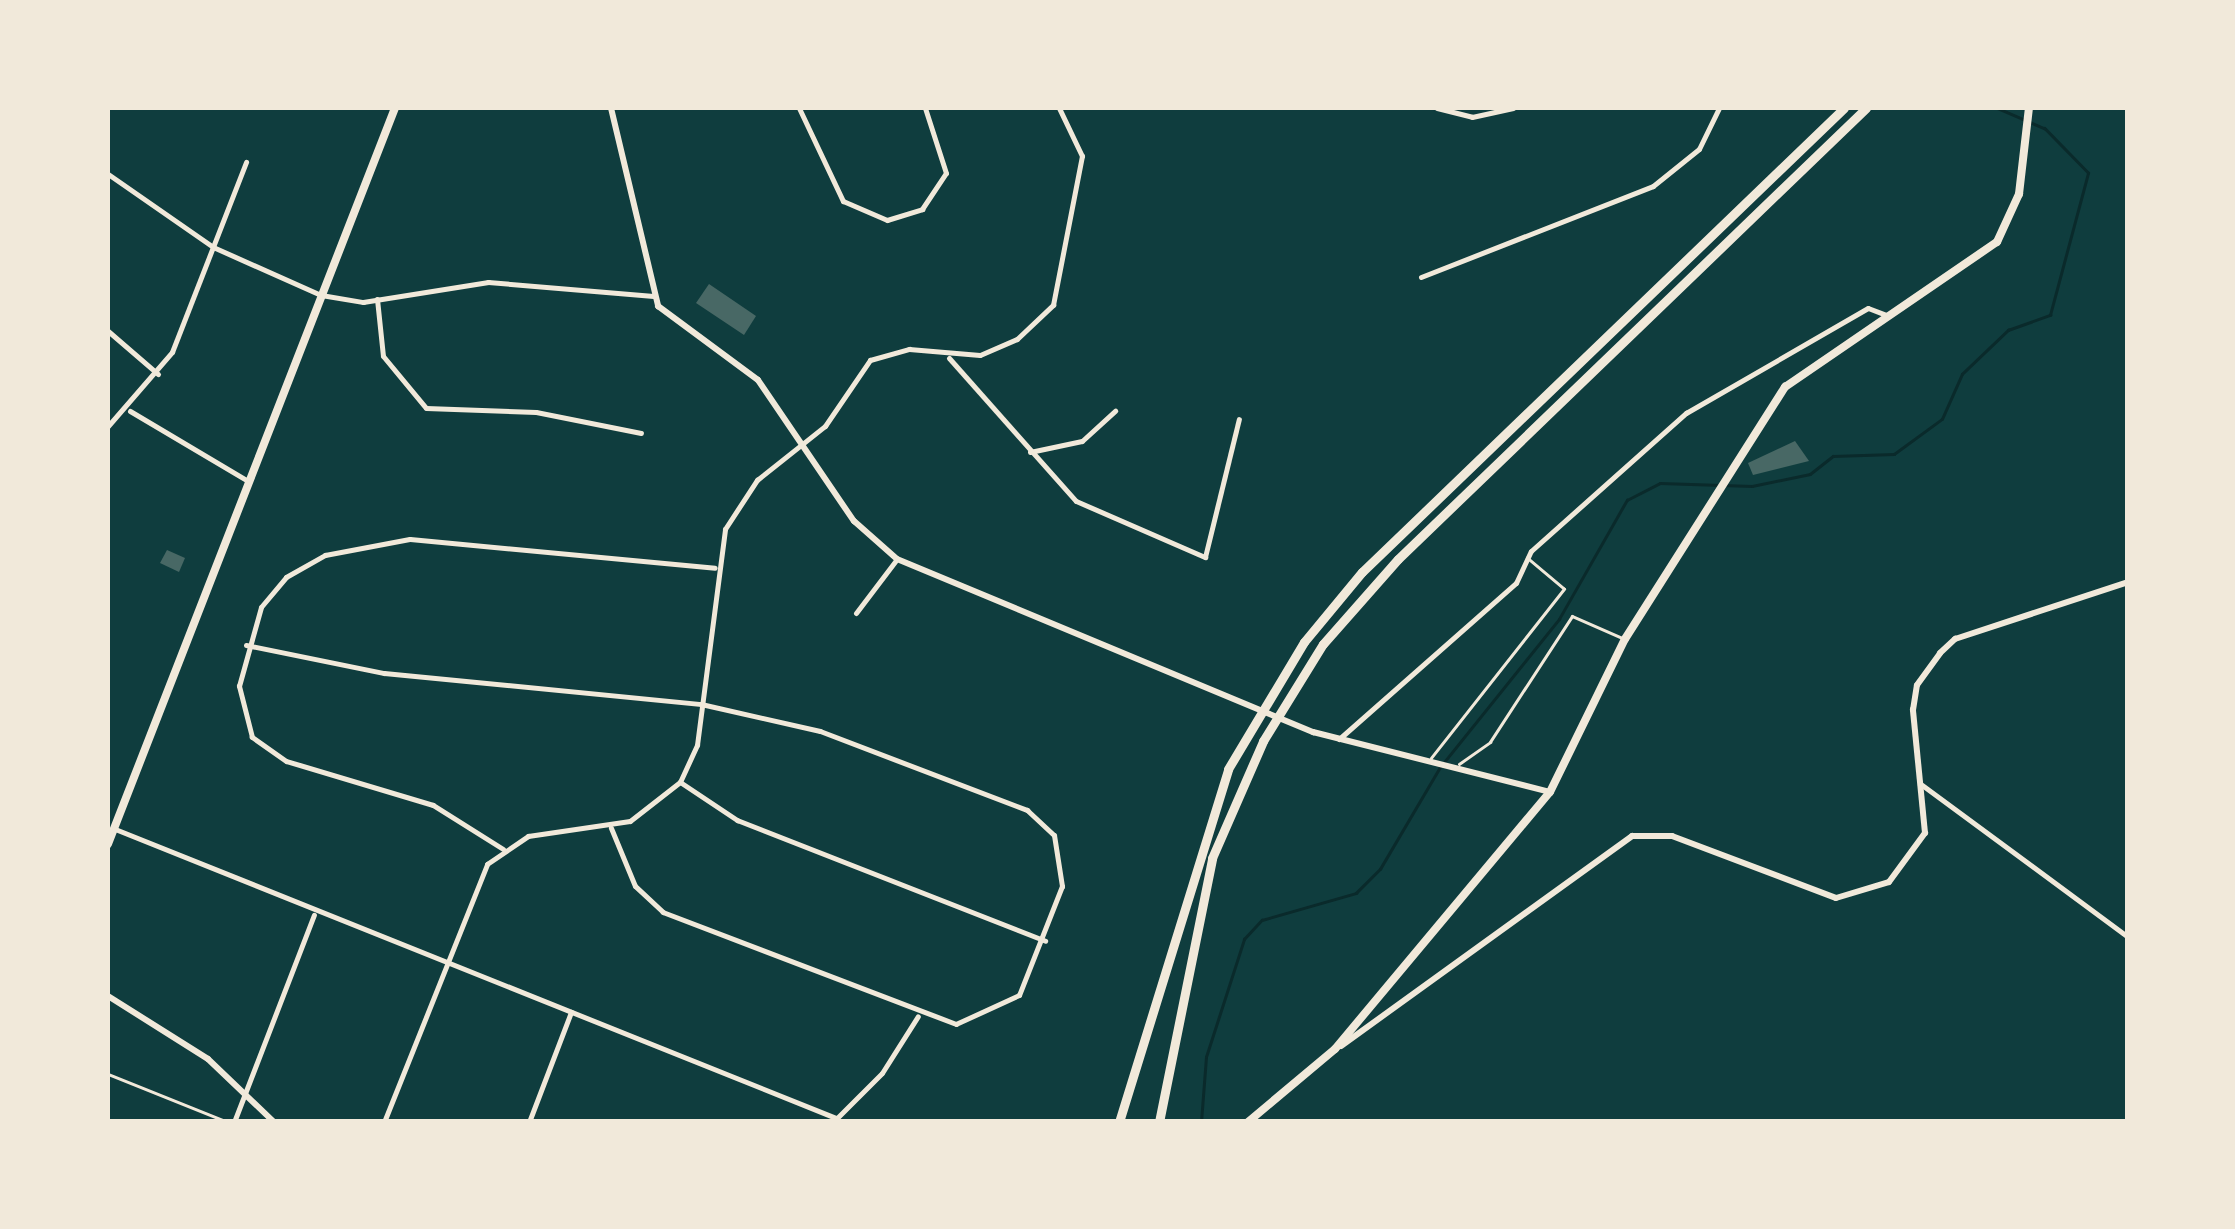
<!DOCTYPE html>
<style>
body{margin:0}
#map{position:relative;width:2235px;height:1229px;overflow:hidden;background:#0f3d3e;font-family:"Nunito Sans",sans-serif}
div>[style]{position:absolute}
.stream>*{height:2.5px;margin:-1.25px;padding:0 1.25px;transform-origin:1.25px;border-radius:1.25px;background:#0a2a2b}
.building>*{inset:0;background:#486865}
.service>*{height:2.5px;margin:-1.25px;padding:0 1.25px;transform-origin:1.25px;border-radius:1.25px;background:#f1e9da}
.minor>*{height:5px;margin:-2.5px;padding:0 2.5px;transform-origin:2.5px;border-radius:2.5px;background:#f1e9da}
.tertiary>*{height:6px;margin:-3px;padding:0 3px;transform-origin:3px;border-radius:3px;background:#f1e9da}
.secondary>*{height:6px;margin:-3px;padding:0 3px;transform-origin:3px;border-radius:3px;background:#f1e9da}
.primary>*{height:8px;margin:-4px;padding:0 4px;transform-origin:4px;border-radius:4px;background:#f1e9da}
.motorway>*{height:9px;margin:-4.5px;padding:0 4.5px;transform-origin:4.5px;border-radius:4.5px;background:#f1e9da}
span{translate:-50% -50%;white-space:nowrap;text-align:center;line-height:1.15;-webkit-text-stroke:10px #f1e9da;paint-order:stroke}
.frame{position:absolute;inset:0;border:110px solid #f1e9da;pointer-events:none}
</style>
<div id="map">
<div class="stream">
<div style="left:1445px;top:761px;width:182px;rotate:-51.2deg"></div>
<div style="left:1559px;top:619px;width:137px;rotate:-60.3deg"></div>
<div style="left:1627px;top:500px;width:37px;rotate:-27deg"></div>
<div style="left:1660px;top:483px;width:92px;rotate:1.9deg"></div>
<div style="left:1752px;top:486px;width:59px;rotate:-11.7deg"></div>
<div style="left:1810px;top:474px;width:29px;rotate:-38deg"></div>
<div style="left:1833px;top:456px;width:61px;rotate:-1.9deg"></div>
<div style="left:1894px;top:454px;width:59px;rotate:-36.1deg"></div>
<div style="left:1942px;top:419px;width:49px;rotate:-66deg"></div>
<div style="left:1962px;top:374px;width:64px;rotate:-43.7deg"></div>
<div style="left:2008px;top:330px;width:45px;rotate:-19.7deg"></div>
<div style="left:2050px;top:315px;width:147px;rotate:-75deg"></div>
<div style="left:2088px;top:173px;width:62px;rotate:-134.3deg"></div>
<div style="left:2045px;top:129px;width:53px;rotate:-156.8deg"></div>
<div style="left:1201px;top:1122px;width:65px;rotate:-85.6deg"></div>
<div style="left:1206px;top:1057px;width:124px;rotate:-72.1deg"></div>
<div style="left:1244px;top:939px;width:26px;rotate:-47deg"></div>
<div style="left:1262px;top:920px;width:98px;rotate:-16deg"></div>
<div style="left:1356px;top:893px;width:34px;rotate:-45deg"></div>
<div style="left:1380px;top:869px;width:118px;rotate:-59.5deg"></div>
</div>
<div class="building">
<div style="clip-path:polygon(709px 284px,756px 316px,744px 335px,696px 303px)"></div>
<div style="clip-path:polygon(1795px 441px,1809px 461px,1753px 475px,1748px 463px)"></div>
<div style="clip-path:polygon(167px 550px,185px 558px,179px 572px,160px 563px)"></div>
</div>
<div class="service">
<div style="left:1431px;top:758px;width:215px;rotate:-51.8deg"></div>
<div style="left:1564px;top:589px;width:48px;rotate:-140deg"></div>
<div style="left:1459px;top:764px;width:38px;rotate:-35deg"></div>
<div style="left:1490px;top:742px;width:150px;rotate:-56.9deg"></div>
<div style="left:1572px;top:616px;width:58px;rotate:23.5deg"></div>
<div style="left:108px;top:1074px;width:129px;rotate:21.8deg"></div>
</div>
<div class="minor">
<div style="left:799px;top:108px;width:103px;rotate:64.7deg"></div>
<div style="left:843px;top:201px;width:48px;rotate:23.4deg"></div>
<div style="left:887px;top:220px;width:37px;rotate:-17deg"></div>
<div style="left:922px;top:209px;width:43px;rotate:-56.3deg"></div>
<div style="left:946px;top:173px;width:68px;rotate:-107.9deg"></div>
<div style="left:1437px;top:108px;width:36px;rotate:14deg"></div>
<div style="left:1472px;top:117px;width:42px;rotate:-12.4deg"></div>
<div style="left:108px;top:174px;width:128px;rotate:34.8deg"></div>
<div style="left:213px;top:247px;width:118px;rotate:24deg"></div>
<div style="left:321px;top:295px;width:43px;rotate:9.5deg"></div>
<div style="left:363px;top:302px;width:127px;rotate:-9.1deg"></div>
<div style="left:488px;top:282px;width:166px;rotate:4.8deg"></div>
<div style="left:1421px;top:277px;width:249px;rotate:-21.4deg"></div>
<div style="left:1653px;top:186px;width:59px;rotate:-38.8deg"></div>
<div style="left:1699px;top:149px;width:46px;rotate:-64deg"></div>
<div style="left:377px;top:299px;width:57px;rotate:84deg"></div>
<div style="left:383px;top:356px;width:67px;rotate:50.4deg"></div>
<div style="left:426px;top:408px;width:110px;rotate:2.1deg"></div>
<div style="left:536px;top:412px;width:107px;rotate:11.3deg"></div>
<div style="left:108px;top:331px;width:66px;rotate:40.7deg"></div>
<div style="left:949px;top:358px;width:191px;rotate:48.4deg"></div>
<div style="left:1076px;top:501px;width:141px;rotate:23.5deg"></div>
<div style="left:1205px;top:557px;width:142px;rotate:-76.2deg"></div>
<div style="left:130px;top:411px;width:135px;rotate:30.7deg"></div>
<div style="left:108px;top:426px;width:98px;rotate:-49.1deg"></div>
<div style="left:172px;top:352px;width:204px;rotate:-68.7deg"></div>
<div style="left:1030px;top:452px;width:53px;rotate:-11.9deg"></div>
<div style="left:1082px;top:441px;width:45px;rotate:-42.3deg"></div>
<div style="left:856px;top:613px;width:68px;rotate:-52.8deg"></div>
<div style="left:246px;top:645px;width:141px;rotate:11.5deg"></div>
<div style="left:384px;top:673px;width:319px;rotate:5.6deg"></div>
<div style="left:701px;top:704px;width:122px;rotate:12.8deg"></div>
<div style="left:820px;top:731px;width:222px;rotate:20.9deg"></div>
<div style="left:1027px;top:810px;width:37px;rotate:43deg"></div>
<div style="left:1054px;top:835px;width:52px;rotate:81.1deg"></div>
<div style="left:1062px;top:886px;width:117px;rotate:111.5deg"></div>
<div style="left:1019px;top:995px;width:69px;rotate:155.3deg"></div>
<div style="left:956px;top:1024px;width:314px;rotate:-159.1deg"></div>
<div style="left:663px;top:912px;width:38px;rotate:-137deg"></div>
<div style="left:635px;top:886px;width:63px;rotate:-112.5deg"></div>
<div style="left:1339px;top:739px;width:236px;rotate:-41.4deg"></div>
<div style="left:1516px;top:583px;width:35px;rotate:-65deg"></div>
<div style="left:1531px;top:551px;width:208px;rotate:-41.7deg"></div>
<div style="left:1686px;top:413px;width:210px;rotate:-30deg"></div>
<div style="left:1868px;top:308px;width:22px;rotate:21deg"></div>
<div style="left:680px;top:782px;width:69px;rotate:33.7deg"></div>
<div style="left:737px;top:820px;width:331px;rotate:21.4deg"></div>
<div style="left:1922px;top:785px;width:256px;rotate:36.4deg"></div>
<div style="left:115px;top:829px;width:777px;rotate:21.84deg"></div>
<div style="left:503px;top:849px;width:83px;rotate:-147.8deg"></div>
<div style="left:433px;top:805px;width:153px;rotate:-163.3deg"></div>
<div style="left:286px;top:761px;width:42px;rotate:-144.8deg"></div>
<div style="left:252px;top:737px;width:53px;rotate:-104.3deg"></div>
<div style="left:239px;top:686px;width:82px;rotate:-74.4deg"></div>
<div style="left:261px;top:607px;width:39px;rotate:-50deg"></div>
<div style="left:286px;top:577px;width:45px;rotate:-29.4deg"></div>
<div style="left:325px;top:555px;width:86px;rotate:-10.7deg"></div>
<div style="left:410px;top:539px;width:306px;rotate:5.4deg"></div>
<div style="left:234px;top:1122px;width:222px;rotate:-68.9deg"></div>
<div style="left:384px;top:1122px;width:278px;rotate:-68.2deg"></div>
<div style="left:487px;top:864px;width:50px;rotate:-34.3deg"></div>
<div style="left:528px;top:836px;width:103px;rotate:-8.4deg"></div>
<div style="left:630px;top:821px;width:63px;rotate:-38deg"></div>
<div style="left:680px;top:782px;width:41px;rotate:-65.3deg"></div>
<div style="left:697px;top:745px;width:218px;rotate:-82.6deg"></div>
<div style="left:725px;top:529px;width:59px;rotate:-56.9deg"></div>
<div style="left:757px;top:480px;width:87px;rotate:-38.5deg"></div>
<div style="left:825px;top:426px;width:80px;rotate:-55.7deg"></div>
<div style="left:870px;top:360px;width:41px;rotate:-15.8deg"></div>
<div style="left:909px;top:349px;width:71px;rotate:4.8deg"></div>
<div style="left:980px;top:355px;width:40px;rotate:-23.4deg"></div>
<div style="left:1017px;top:339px;width:50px;rotate:-43.4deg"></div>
<div style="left:1053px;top:305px;width:152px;rotate:-79deg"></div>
<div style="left:1082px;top:156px;width:53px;rotate:-115.6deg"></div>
<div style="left:529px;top:1122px;width:118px;rotate:-69.1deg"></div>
<div style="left:833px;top:1122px;width:69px;rotate:-45deg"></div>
<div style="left:882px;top:1073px;width:67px;rotate:-57.7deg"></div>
</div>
<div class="tertiary">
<div style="left:611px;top:108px;width:204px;rotate:76.6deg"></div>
<div style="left:658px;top:306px;width:124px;rotate:36.5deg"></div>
<div style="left:758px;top:380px;width:171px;rotate:55.8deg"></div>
<div style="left:854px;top:521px;width:57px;rotate:41.5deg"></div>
<div style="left:897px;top:559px;width:451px;rotate:22.6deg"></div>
<div style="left:1313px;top:732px;width:244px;rotate:14.2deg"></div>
<div style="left:1341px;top:1046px;width:359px;rotate:-35.8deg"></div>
<div style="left:1632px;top:836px;width:40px"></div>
<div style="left:1672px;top:836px;width:175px;rotate:20.7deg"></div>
<div style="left:1836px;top:898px;width:55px;rotate:-16.8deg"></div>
<div style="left:1889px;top:882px;width:61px;rotate:-53.7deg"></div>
<div style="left:1925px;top:833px;width:124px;rotate:-95.6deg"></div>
<div style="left:1913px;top:710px;width:25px;rotate:-81deg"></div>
<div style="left:1917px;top:685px;width:39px;rotate:-54deg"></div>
<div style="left:1940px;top:653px;width:21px;rotate:-43deg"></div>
<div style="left:1955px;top:639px;width:182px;rotate:-18.2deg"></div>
</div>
<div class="secondary">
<div style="left:108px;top:996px;width:118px;rotate:32.2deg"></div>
<div style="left:208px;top:1059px;width:91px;rotate:43.7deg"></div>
</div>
<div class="primary">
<div style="left:108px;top:844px;width:790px;rotate:-68.7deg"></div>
<div style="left:1248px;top:1122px;width:114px;rotate:-40deg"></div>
<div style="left:1335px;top:1049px;width:335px;rotate:-50.1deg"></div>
<div style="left:1550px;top:792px;width:170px;rotate:-63.9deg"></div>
<div style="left:1625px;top:639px;width:299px;rotate:-57.6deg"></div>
<div style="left:1785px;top:387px;width:257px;rotate:-34.4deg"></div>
<div style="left:1997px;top:242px;width:53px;rotate:-65.4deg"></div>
<div style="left:2019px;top:194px;width:87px;rotate:-83.4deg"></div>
</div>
<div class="motorway">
<div style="left:1119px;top:1122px;width:369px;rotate:-72.8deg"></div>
<div style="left:1228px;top:769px;width:148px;rotate:-59.1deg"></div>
<div style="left:1304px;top:642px;width:91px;rotate:-50.4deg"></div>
<div style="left:1362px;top:572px;width:669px;rotate:-43.91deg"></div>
<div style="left:1159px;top:1122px;width:269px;rotate:-78.6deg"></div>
<div style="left:1212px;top:858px;width:128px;rotate:-66.4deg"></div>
<div style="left:1263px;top:741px;width:114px;rotate:-58.3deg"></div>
<div style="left:1323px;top:644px;width:113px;rotate:-48.6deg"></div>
<div style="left:1398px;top:559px;width:650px;rotate:-43.94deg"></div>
</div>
<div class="frame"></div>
</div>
